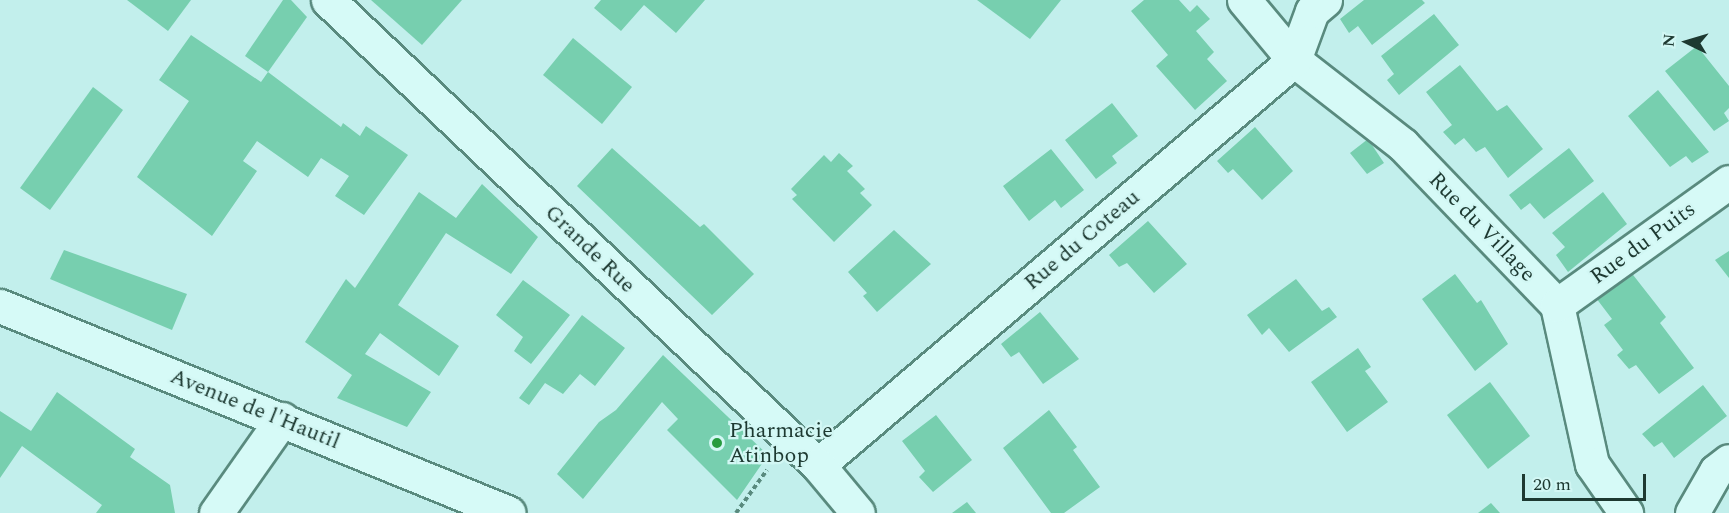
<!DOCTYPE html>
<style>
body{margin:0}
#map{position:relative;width:1729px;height:513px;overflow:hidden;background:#c2efec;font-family:Spectral,serif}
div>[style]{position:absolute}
.building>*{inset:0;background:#77cfaf}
.path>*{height:4px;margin-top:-2px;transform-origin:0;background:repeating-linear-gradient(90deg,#598a7e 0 4.5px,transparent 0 7.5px)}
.roads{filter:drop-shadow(2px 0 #598a7e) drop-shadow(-2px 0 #598a7e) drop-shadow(0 2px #598a7e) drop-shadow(0 -2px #598a7e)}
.minor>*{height:33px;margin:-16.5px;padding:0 16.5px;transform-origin:16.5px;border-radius:16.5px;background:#d6faf7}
.tertiary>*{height:33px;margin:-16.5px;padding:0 16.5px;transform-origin:16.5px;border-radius:16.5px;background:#d6faf7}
.dots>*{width:16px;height:16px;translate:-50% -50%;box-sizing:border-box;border:3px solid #d2f7f4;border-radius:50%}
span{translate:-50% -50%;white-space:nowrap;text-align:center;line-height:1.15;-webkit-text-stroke:4.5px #d2f7f4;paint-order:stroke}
.street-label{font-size:22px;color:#1d3931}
.poi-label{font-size:22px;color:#1d3931}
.left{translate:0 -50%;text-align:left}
.north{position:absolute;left:1657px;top:12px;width:60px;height:60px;-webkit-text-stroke:4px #d2f7f4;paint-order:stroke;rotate:275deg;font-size:16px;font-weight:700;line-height:24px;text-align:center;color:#1d3931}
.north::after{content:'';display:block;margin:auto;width:21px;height:27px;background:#1d3931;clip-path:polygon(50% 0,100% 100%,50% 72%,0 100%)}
.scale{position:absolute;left:1522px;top:474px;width:124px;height:27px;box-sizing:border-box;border:3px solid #1d3931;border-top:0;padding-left:8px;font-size:18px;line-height:21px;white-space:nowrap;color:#1d3931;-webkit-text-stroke:4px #d2f7f4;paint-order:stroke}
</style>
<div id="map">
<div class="building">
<div style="clip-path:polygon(127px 0,191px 0,168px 31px)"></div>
<div style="clip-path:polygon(283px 0,291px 0,307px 17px,268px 72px,245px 56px)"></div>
<div style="clip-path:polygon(371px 0,462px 0,422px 45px)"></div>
<div style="clip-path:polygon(601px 0,705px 0,676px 33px,644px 5px,621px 31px,594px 8px)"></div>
<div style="clip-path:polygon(977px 0,1061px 0,1030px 39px)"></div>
<div style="clip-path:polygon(1144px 0,1179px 0,1190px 12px,1197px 5px,1210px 19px,1196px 31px,1214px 52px,1207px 59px,1227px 81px,1195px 110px,1156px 66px,1168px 55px,1131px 11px)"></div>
<div style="clip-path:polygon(1364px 0,1422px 0,1425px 3px,1372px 45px,1358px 26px,1349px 33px,1340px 19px)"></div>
<div style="clip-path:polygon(1434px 14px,1459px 45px,1399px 95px,1387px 80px,1394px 74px,1381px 56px)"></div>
<div style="clip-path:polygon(191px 35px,261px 82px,268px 72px,341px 127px,343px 123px,360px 136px,366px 126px,408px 155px,364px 215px,335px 196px,349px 176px,321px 158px,308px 177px,257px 141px,243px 161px,257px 171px,212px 236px,137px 177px,189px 101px,159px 80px)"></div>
<div style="clip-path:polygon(573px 38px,632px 87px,602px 124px,543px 75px)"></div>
<div style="clip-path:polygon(1697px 46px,1729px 86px,1729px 108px,1724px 113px,1729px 121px,1714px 131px,1665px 71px)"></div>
<div style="clip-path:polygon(1460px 65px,1497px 111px,1507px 105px,1543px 149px,1508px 178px,1485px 147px,1476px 152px,1464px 138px,1455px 145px,1443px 132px,1452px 125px,1426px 92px)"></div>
<div style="clip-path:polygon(93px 87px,123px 110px,50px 210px,20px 188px)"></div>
<div style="clip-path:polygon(1658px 90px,1709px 152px,1692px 163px,1686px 156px,1670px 167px,1628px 116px)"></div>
<div style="clip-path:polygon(1112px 103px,1138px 136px,1112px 156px,1117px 163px,1096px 179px,1065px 140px)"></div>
<div style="clip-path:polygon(1255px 127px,1293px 171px,1262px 200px,1233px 169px,1228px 173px,1217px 161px)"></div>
<div style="clip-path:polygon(1368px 139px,1384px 163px,1367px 174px,1350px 153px)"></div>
<div style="clip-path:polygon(612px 148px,700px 227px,704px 224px,754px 274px,712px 315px,577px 186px)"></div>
<div style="clip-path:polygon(1569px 148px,1594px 181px,1544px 219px,1530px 203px,1521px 210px,1509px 195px)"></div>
<div style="clip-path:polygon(1051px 149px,1084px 190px,1061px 208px,1055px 200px,1029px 221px,1003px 186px)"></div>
<div style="clip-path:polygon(839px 153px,853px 166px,847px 171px,865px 189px,860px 193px,872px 205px,834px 242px,792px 199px,797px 195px,791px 189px,824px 155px,831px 162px)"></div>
<div style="clip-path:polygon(482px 184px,538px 237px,511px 274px,446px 233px,398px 305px,459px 346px,439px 376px,380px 333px,365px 354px,431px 392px,407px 427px,337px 398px,352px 375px,305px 342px,346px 279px,355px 288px,419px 192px,456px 218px)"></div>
<div style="clip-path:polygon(1603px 192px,1627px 224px,1568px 272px,1556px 255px,1565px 247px,1552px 233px)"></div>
<div style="clip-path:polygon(1148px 221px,1187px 264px,1154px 293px,1127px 263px,1119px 267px,1109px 255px)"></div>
<div style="clip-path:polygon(894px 230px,931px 264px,877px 312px,863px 296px,867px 293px,848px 272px)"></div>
<div style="clip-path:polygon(64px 250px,187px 294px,172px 330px,50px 279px)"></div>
<div style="clip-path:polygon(1729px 251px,1729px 278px,1715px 260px)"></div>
<div style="clip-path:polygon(1630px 271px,1666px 317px,1660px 323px,1694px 368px,1659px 394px,1636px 365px,1629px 369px,1617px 355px,1623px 350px,1604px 325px,1612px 319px,1596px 298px)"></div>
<div style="clip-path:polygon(1455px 274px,1477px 303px,1481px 300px,1508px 344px,1475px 371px,1422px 299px)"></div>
<div style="clip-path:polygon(1296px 279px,1322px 311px,1329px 307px,1337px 317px,1289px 352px,1269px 328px,1262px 335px,1247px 315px)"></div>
<div style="clip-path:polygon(523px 280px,570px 315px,531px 364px,514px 351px,523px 337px,496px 315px)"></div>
<div style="clip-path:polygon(1040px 312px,1079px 359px,1043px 384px,1019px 352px,1011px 357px,1001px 344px)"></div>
<div style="clip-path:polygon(582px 315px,625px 348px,595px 386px,580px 374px,563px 394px,545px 383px,529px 405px,519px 398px)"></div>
<div style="clip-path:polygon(1358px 348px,1371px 367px,1365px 371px,1388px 402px,1347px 432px,1311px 382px)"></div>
<div style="clip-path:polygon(663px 355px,768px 455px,737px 500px,667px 430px,678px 419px,662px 402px,583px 499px,557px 474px,599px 422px,616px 410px)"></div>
<div style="clip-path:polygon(1490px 382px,1530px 436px,1488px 469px,1447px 415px)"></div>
<div style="clip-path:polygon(1703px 385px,1727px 416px,1674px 458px,1662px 442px,1654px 447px,1642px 434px)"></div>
<div style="clip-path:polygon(57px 392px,135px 449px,130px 457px,170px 485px,175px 513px,96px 513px,102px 505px,22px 446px,0 478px,0 411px,31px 431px)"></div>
<div style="clip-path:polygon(1049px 410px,1077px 447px,1073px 450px,1100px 487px,1064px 513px,1051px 513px,1003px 448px)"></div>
<div style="clip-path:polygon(936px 415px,972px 460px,933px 492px,919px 477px,925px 471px,902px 441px)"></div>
<div style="clip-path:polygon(967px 502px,976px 513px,952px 513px)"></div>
<div style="clip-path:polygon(1491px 503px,1500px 513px,1478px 513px)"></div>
</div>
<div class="path">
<div style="left:736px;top:513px;width:53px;rotate:-54.2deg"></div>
</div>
<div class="roads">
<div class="minor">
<div style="left:1244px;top:0;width:78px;rotate:50.2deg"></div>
<div style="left:1294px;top:60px;width:138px;rotate:37.9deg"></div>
<div style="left:1403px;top:145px;width:222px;rotate:46.1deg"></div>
<div style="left:1557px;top:305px;width:163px;rotate:77.6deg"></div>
<div style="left:1592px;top:464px;width:60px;rotate:55.2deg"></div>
<div style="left:1557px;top:305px;width:211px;rotate:-35.6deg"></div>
<div style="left:818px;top:465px;width:625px;rotate:-40.39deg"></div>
<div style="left:1294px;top:60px;width:52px;rotate:-69.8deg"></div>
<div style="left:1312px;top:11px;width:17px;rotate:-40deg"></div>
<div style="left:216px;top:513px;width:115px;rotate:-54.9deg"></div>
<div style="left:1692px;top:513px;width:48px;rotate:-60.3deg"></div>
<div style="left:1716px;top:471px;width:16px;rotate:-38deg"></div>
</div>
<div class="tertiary">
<div style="left:328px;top:0;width:676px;rotate:43.5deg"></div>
<div style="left:818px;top:465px;width:62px;rotate:50.2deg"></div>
<div style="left:0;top:306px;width:549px;rotate:22.13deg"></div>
</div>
</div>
<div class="dots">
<div style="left:717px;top:443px;background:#279b3f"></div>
</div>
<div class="street-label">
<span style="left:1482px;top:227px;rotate:46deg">Rue du Village</span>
<span style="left:1082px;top:240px;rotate:-40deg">Rue du Coteau</span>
<span style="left:1643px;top:243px;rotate:-36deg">Rue du Puits</span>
<span style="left:590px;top:249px;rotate:44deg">Grande Rue</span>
<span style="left:255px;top:409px;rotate:22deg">Avenue de l'Hautil</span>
</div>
<div class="poi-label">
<span class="left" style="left:729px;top:443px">Pharmacie<br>Atinbop</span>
</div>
<div class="north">N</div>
<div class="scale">20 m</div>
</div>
